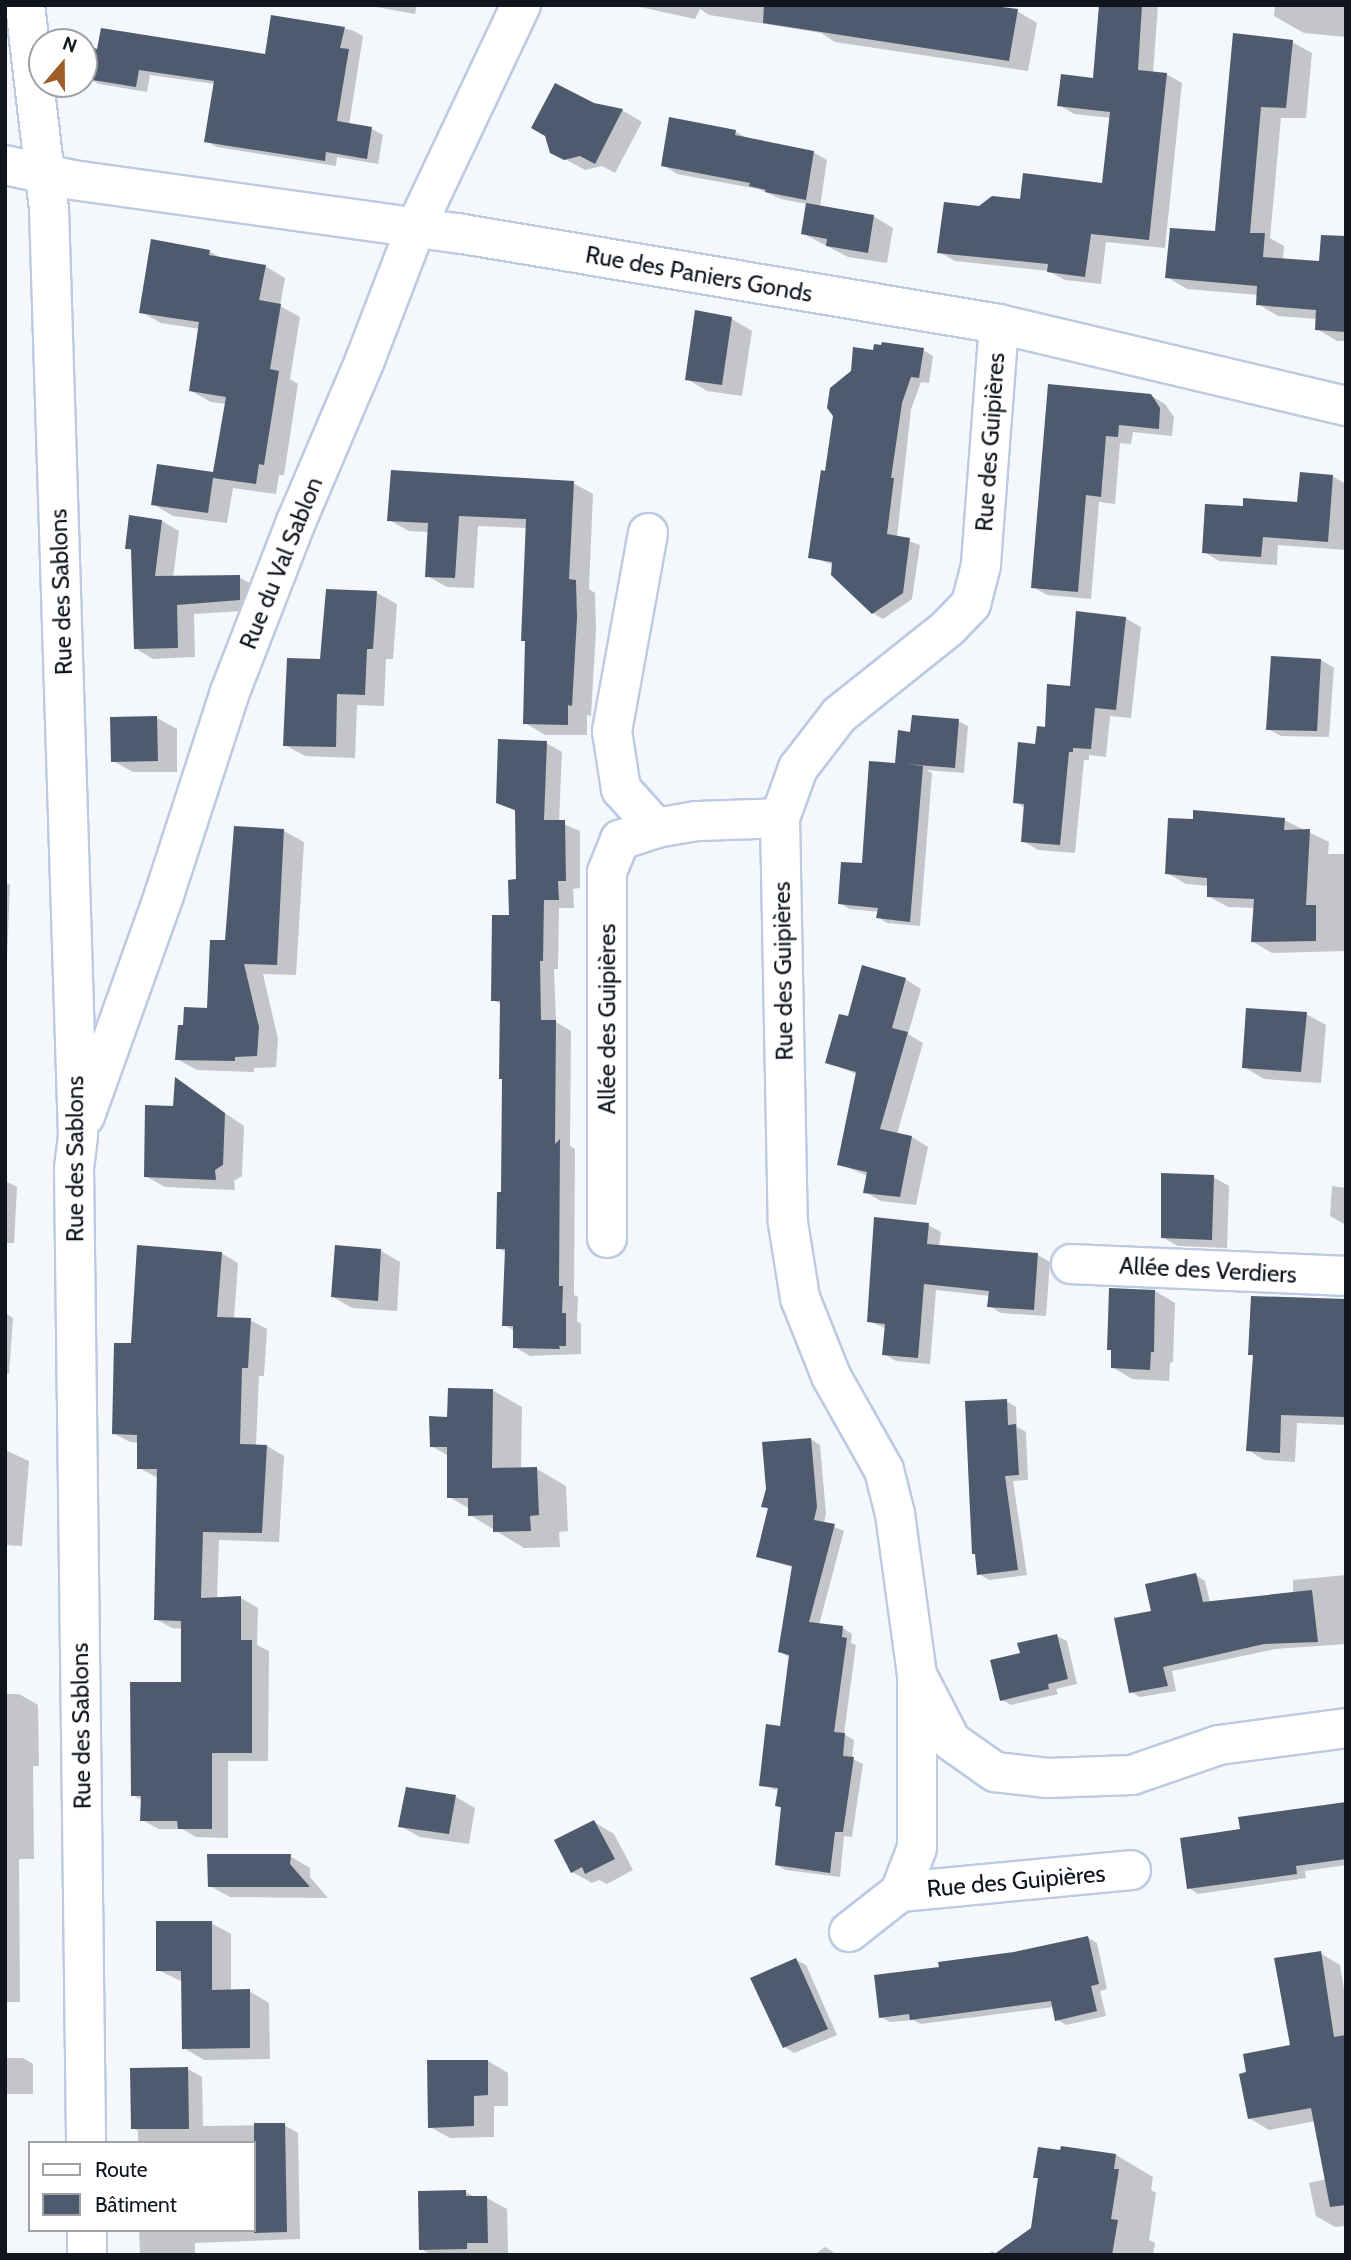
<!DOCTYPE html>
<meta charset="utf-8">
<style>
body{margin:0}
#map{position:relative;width:1351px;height:2260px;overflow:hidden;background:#f4f7fc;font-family:Cabin,sans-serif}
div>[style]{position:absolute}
.shadow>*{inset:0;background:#0003}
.building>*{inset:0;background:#4e5b6f}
.roads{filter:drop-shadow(2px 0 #bccae2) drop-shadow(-2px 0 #bccae2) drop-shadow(0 2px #bccae2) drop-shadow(0 -2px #bccae2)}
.minor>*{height:38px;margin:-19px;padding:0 19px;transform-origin:19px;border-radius:19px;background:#fff}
span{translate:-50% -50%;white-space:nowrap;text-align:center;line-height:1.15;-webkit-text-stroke:7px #fff;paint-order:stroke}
.street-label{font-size:24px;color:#10151e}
.frame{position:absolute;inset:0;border:7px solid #10151e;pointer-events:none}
.legend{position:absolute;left:28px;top:2141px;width:228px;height:91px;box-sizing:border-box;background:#fff;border:2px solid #9fa1a5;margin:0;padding:9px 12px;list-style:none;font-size:21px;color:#10151e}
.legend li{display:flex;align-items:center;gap:14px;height:35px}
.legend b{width:35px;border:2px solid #9fa1a5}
.north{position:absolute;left:28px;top:28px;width:70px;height:70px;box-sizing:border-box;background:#fff;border:2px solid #9fa1a5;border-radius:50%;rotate:20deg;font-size:19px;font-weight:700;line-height:28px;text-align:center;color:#10151e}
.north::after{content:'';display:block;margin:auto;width:24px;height:32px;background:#9f5e28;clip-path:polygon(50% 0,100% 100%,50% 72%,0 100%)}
</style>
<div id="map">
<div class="shadow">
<div style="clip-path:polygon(365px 5px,417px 5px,415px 14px)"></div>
<div style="clip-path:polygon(631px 5px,932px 5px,1017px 11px,1037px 23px,1028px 71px,835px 42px,821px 33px,709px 15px,700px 9px,695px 19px)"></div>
<div style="clip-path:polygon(1095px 5px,1158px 5px,1153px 73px,1166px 74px,1182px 83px,1165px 248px,1106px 242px,1101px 284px,1065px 280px,1048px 271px,955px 261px,939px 252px,979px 208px,1104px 185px,1112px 118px,1074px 114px,1059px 105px,1095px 80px,1100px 8px)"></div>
<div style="clip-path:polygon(1275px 5px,1346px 5px,1346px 37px,1304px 33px,1274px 16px)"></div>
<div style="clip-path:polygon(272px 17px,352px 30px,363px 36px,349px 125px,372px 129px,383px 135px,378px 164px,337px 157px,336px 166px,217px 147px,206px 141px,215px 84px,150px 75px,147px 92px,99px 84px,88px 78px,93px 49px,267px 56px)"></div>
<div style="clip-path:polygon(1235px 35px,1292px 42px,1312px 53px,1306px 118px,1281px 118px,1270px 238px,1284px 246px,1283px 260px,1346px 273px,1346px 341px,1337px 341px,1317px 329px,1317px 319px,1278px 316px,1258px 304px,1259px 295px,1187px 289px,1167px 277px,1217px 232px)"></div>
<div style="clip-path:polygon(594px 105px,622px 110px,642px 122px,615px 173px,602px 166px,585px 170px,552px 152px)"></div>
<div style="clip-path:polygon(735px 131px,750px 140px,813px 152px,827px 160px,820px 207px,873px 216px,893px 228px,887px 263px,848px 257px,802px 233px,807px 204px,781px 199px,758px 189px,677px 174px,663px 165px)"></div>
<div style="clip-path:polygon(209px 251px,223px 259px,265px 266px,285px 278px,280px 306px,300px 317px,290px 379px,298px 384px,284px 475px,279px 475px,276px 494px,233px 488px,227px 523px,173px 516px,153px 504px,214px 474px,226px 404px,211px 402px,191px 391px,200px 329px,161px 323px,141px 312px)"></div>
<div style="clip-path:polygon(696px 312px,732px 319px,752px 331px,742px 396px,707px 391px,687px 379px)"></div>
<div style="clip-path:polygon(923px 350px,933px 356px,929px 383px,921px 382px,911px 409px,897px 537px,920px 545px,912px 599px,883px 619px,873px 613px,834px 565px,810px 557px,827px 473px,874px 352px)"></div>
<div style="clip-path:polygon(1049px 386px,1150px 395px,1165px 404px,1174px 417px,1172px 436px,1133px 432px,1131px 444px,1120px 443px,1115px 504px,1099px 502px,1091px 599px,1047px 595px,1033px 587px)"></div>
<div style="clip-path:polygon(1332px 476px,1346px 484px,1346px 550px,1278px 545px,1277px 565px,1219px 561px,1204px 552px,1244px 508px,1299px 504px)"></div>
<div style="clip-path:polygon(573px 483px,593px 494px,589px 589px,595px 593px,596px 630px,591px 716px,587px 715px,587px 735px,545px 735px,525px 723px,526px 642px,523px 640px,527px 528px,478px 526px,474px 588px,447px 587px,427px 576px,429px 532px,409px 531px,389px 520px)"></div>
<div style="clip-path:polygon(162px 521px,179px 531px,173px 578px,239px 577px,257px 587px,258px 610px,194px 614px,195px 657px,153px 659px,135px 648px,132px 551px,127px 548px)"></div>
<div style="clip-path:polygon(377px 593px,397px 604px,393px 659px,386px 659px,384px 706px,357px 705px,355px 758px,305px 756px,285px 745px,321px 661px)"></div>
<div style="clip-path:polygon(1125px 618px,1141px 627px,1131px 718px,1110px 716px,1106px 757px,1089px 755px,1089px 760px,1084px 760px,1075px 853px,1038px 850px,1023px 841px,1025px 808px,1015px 802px,1036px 746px,1046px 729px)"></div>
<div style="clip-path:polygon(1321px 660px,1334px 668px,1329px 737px,1281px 736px,1268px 729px)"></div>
<div style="clip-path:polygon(157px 718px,177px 729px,177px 772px,133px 772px,113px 761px)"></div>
<div style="clip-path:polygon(958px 721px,968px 726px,964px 773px,926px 770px,932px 773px,920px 926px,887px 923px,878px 917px,879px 912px,849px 909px,840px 903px,863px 865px,912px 734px)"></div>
<div style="clip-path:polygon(546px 743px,562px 752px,559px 822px,580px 831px,580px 888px,573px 889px,574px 908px,559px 908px,558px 969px,554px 969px,556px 1022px,571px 1031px,570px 1146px,575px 1149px,574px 1295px,578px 1297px,577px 1321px,581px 1324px,581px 1354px,530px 1356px,515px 1347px,515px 1331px,504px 1325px,507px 1253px,498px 1248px,503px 1194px,502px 1005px,493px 1000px,518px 881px,517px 812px,498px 802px)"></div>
<div style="clip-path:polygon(1284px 820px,1329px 842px,1328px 854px,1346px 854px,1346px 951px,1272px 953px,1253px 942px,1255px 908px,1228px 907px,1208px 896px,1209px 886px,1186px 884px,1167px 873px)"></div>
<div style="clip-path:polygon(284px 831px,304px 842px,296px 975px,263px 974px,278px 1039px,276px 1067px,254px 1068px,254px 1072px,197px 1070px,177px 1059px,185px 1027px,209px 1010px,226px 941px)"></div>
<div style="clip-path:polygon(5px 882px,10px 885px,6px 984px,5px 984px)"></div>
<div style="clip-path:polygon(905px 979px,921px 989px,908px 1034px,923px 1043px,897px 1134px,912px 1137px,928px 1147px,916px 1205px,881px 1201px,865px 1192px,868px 1176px,839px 1164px,858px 1075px,828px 1062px,849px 1018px)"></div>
<div style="clip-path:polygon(1306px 1014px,1326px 1025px,1321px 1083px,1264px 1079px,1244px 1067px)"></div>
<div style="clip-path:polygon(176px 1080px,244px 1126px,242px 1176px,234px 1181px,235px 1190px,165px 1187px,145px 1176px,174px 1108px)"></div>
<div style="clip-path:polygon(1213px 1177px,1229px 1186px,1227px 1248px,1178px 1246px,1162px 1237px)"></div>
<div style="clip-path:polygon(5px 1181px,17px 1187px,14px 1243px,5px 1243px)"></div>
<div style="clip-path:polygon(1332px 1186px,1346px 1188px,1346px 1225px,1330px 1216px)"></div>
<div style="clip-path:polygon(928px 1225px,941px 1232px,939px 1247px,1038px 1255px,1050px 1262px,1046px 1316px,1001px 1313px,989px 1306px,990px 1296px,936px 1290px,930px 1364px,896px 1361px,884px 1354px,887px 1329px,869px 1321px)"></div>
<div style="clip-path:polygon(381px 1251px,400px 1262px,397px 1311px,352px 1308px,333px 1297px)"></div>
<div style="clip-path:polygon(221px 1253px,238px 1263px,234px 1319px,250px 1320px,267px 1329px,264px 1376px,259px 1376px,256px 1446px,267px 1446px,284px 1456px,279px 1542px,219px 1540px,217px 1599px,241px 1598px,258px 1608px,257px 1645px,269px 1651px,268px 1761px,228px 1761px,228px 1838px,196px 1837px,182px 1829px,159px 1829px,142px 1820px,143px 1801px,133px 1795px,183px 1684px,183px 1629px,172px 1628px,156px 1619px,158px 1478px,139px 1468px,139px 1443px,130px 1442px,113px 1433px,133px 1345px)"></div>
<div style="clip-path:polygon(1155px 1291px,1175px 1303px,1173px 1362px,1170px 1363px,1169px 1381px,1132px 1379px,1112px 1367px,1113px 1352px,1109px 1349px)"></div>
<div style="clip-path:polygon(5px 1313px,13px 1318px,9px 1374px,5px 1373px)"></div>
<div style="clip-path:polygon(1250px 1354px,1346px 1378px,1346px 1425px,1297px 1423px,1295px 1462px,1264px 1460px,1248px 1450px,1255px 1357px)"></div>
<div style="clip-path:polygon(492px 1390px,522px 1407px,521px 1469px,537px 1469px,566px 1486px,568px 1531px,559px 1532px,560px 1547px,524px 1548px,470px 1515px,470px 1509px,449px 1497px,449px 1456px,431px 1446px,449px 1418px)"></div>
<div style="clip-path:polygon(1006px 1401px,1016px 1407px,1017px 1427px,1026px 1432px,1028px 1480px,1013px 1481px,1027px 1575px,989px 1580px,979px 1574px,977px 1555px,973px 1553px)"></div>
<div style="clip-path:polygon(811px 1439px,820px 1445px,826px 1514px,824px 1523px,844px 1531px,819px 1625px,843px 1628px,852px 1634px,851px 1643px,856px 1645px,844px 1734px,854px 1740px,852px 1759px,863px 1764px,852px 1837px,844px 1836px,840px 1877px,786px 1870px,776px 1865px,783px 1809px,777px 1806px,779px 1791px,761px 1785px,781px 1728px,791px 1658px,780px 1652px,794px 1568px,758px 1556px,770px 1510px,763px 1506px)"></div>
<div style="clip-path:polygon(5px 1450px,29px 1461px,22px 1546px,5px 1545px)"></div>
<div style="clip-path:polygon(1196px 1575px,1205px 1581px,1210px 1602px,1293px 1594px,1293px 1580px,1346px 1575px,1346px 1644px,1275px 1649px,1172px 1671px,1176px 1691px,1140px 1697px,1131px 1692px,1153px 1612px)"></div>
<div style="clip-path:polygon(1057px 1636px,1067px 1641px,1077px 1684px,1056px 1689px,1058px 1694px,1011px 1705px,1002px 1700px)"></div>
<div style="clip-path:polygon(5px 1694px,19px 1694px,38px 1705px,39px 1766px,33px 1766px,34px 1859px,19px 1859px,20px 2002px,5px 2002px)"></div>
<div style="clip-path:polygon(456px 1797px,475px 1808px,469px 1844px,420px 1837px,400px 1826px)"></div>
<div style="clip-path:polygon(1346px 1803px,1346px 1865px,1305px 1871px,1306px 1878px,1198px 1894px,1189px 1888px)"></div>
<div style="clip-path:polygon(594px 1822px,614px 1834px,633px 1870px,607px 1884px,599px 1880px,592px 1883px,572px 1872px)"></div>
<div style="clip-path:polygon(290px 1856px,310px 1868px,310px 1877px,328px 1898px,230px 1897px,210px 1886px)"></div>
<div style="clip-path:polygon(211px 1923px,231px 1934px,231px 1991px,249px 1991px,269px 2003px,270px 2059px,204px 2060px,184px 2048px,183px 1982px,158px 1970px)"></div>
<div style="clip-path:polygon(1087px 1937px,1097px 1943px,1107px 1989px,1100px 1991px,1106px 2016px,1066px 2025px,1056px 2019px,1054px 2007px,921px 2024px,913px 2020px,890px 2022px,881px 2017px,1015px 1954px)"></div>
<div style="clip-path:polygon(1320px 1953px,1340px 1965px,1346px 2002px,1346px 2226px,1335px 2227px,1316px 2216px,1309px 2183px,1327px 2179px,1316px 2121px,1269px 2130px,1249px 2118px,1292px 2047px)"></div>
<div style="clip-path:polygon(796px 1960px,806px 1965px,837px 2035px,794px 2053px,785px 2047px)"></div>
<div style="clip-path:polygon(5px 2058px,23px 2058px,33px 2064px,33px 2094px,5px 2094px)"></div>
<div style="clip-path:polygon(488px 2061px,508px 2073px,508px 2106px,494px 2106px,494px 2137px,450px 2138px,430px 2127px)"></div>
<div style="clip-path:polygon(188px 2069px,202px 2077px,203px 2126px,284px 2125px,298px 2133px,300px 2239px,195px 2243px,195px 2255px,140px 2255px,139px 2230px,254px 2230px,254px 2143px,138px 2143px,138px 2131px,133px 2128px,132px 2070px)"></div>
<div style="clip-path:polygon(1116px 2155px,1153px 2177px,1151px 2190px,1156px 2193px,1149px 2240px,1155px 2243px,1153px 2255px,987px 2255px,992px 2251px,997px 2254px,1032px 2229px,1040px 2180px,1035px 2177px)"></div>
<div style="clip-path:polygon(466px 2192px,476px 2198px,487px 2198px,507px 2209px,508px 2253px,431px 2255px,421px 2249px)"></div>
<div style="clip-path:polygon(5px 2193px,7px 2255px,5px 2255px)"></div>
<div style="clip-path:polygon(825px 2247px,838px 2255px,814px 2255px)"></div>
</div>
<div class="building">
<div style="clip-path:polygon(764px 5px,986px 5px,1018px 9px,1009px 61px,763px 23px)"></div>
<div style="clip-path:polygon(1099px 5px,1142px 5px,1138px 70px,1167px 73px,1149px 240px,1091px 234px,1085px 277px,1047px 272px,1048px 264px,937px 253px,944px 202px,979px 206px,992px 196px,1020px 199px,1023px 173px,1102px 183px,1110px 112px,1057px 106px,1061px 74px,1093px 78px)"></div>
<div style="clip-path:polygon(271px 15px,345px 27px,340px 48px,349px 49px,337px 121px,372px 127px,367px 159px,326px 152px,325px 161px,204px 142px,214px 81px,139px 70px,136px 87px,86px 79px,92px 47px,97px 49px,101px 28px,265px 54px)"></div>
<div style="clip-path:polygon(1233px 33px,1293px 40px,1286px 108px,1261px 107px,1250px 233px,1265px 233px,1263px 257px,1319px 261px,1321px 235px,1346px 236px,1346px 332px,1315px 330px,1316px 310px,1256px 305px,1257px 286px,1165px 278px,1170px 228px,1215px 231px)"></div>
<div style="clip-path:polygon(555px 83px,594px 103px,623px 109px,595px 164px,580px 156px,564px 160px,550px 153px,545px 136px,531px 128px)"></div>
<div style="clip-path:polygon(669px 117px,736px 130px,735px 135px,814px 151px,806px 200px,765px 192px,766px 190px,749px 186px,750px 183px,661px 166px)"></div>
<div style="clip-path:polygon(806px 203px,874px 215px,868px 253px,826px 246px,827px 239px,801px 234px)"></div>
<div style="clip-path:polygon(151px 239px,210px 250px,209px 255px,266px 265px,259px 300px,281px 304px,270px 369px,279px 371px,264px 465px,259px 464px,256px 484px,213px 478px,208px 513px,151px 505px,157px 464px,213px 472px,226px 397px,189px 391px,199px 322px,139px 313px)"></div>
<div style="clip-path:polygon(695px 310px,732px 317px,722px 385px,685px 380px)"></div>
<div style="clip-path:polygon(882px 342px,924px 348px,919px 378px,911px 377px,902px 403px,891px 478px,894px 478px,887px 534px,910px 538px,903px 593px,872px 614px,831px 575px,832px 562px,808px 558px,821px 470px,825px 471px,833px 416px,827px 408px,830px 388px,851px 371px,853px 347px,873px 350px,874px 344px,881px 345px)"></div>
<div style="clip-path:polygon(1048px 384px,1151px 394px,1160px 408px,1159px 429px,1119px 425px,1118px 437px,1106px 436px,1101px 497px,1086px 495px,1078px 592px,1031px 588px)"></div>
<div style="clip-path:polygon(391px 470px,574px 481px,569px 579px,576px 580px,577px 618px,572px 706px,568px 705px,568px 725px,523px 724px,525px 641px,521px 641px,526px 519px,459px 516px,455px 578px,425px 577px,428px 523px,387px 521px)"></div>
<div style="clip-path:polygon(1300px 472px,1333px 475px,1328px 542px,1263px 537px,1261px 557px,1202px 553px,1205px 504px,1243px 506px,1243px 498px,1297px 502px)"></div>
<div style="clip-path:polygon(129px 515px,162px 520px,155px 576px,240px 575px,240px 600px,177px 605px,178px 648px,134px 649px,131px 549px,125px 549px)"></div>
<div style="clip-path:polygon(326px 589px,377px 591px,373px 649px,367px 649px,365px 695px,337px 694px,336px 747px,283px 746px,287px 658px,320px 659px)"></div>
<div style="clip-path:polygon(1076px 611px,1126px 617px,1116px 710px,1095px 708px,1091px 749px,1073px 748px,1073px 752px,1069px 752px,1060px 845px,1021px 842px,1024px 804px,1013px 803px,1018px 742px,1035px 744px,1037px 726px,1045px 727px,1047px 684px,1070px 686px)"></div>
<div style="clip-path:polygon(1271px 656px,1321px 659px,1317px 731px,1266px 730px)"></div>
<div style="clip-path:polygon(912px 715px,959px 719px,955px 768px,906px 764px,923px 766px,910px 922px,876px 918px,878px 908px,838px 904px,841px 862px,862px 863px,869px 761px,895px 763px,898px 730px,910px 732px)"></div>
<div style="clip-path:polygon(157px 716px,158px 761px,111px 762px,110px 717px)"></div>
<div style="clip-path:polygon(498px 739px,547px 741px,544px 820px,565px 820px,566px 881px,558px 881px,559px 900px,544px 900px,543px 961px,540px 961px,541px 1020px,556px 1020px,555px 1144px,560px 1139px,559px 1286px,563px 1286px,562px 1313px,566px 1313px,566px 1346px,559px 1346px,560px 1349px,513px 1348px,513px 1326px,502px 1326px,505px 1249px,496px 1249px,497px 1192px,501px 1192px,502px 1079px,499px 1079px,500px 1001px,491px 1001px,492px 915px,509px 915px,508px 880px,516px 879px,515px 810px,496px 803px)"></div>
<div style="clip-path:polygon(1193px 810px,1285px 818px,1284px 830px,1310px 829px,1306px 905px,1316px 905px,1316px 941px,1251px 942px,1254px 899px,1207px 897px,1207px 878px,1165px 874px,1168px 818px,1193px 819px)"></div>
<div style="clip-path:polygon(234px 826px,284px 829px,277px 965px,244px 964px,259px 1027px,257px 1056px,235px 1057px,235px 1061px,175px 1060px,178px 1025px,183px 1025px,184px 1007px,207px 1008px,210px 940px,225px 940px)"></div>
<div style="clip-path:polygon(862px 965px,906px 978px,892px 1028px,908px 1032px,880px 1129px,912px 1136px,900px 1197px,863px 1193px,867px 1172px,837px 1165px,856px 1072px,825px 1063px,839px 1014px,848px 1016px)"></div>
<div style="clip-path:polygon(1246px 1008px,1307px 1012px,1301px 1072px,1242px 1068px)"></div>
<div style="clip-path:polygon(175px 1077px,225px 1113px,223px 1165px,215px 1170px,216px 1180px,144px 1177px,145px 1105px,173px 1106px)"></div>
<div style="clip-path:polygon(1161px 1173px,1214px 1175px,1212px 1240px,1161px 1238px)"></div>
<div style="clip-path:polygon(874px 1217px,929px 1223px,927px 1244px,1038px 1253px,1034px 1310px,987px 1307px,989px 1291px,924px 1284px,918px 1358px,882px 1355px,885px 1324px,867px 1322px)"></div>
<div style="clip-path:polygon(137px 1245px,222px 1252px,217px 1317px,251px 1318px,248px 1368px,242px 1368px,240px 1444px,267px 1445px,262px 1533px,203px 1532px,201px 1598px,241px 1596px,241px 1640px,252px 1640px,252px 1753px,212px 1753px,212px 1829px,178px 1829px,177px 1821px,140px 1821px,141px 1796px,131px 1796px,130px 1682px,181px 1682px,181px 1621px,154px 1620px,157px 1469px,137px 1469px,137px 1435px,112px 1434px,114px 1343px,131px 1343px)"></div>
<div style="clip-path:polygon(335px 1245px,381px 1249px,378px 1301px,331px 1297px)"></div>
<div style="clip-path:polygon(1109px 1288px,1155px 1290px,1154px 1352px,1151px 1352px,1150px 1370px,1111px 1368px,1111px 1350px,1107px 1350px)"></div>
<div style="clip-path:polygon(1251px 1296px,1346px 1299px,1346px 1417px,1281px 1415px,1280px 1453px,1246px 1451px,1253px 1355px,1248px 1355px)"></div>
<div style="clip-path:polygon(448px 1388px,493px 1389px,492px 1468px,537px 1467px,539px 1515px,530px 1516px,531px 1531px,493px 1532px,493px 1515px,468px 1516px,468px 1498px,447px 1498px,447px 1447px,430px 1447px,429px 1416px,447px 1417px)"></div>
<div style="clip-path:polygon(1007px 1399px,1008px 1425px,1016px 1424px,1019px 1475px,1005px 1476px,1018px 1570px,977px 1575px,975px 1554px,972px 1554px,965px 1401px)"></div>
<div style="clip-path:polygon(811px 1438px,817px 1507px,814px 1520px,835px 1524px,809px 1622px,843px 1626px,842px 1637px,847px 1638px,834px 1732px,845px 1733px,843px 1756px,854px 1757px,843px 1832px,835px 1832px,830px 1873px,775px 1865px,781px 1807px,775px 1806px,778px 1788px,759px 1786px,766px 1724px,780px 1726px,789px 1655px,778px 1652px,792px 1566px,756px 1557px,768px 1508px,761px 1507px,766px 1489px,762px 1442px)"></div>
<div style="clip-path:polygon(1196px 1573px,1203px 1602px,1312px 1590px,1318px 1642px,1264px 1644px,1163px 1667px,1168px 1686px,1129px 1693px,1114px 1618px,1151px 1611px,1145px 1584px)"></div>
<div style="clip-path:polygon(1057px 1634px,1068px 1679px,1048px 1684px,1049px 1689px,1000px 1701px,990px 1660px,1020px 1653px,1017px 1643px)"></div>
<div style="clip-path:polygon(406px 1787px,456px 1795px,449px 1834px,398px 1827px)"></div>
<div style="clip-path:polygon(1346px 1802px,1346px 1859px,1296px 1866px,1297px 1874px,1187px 1889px,1180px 1838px,1240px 1829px,1238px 1817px)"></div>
<div style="clip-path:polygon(594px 1820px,615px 1859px,585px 1874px,582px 1867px,571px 1873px,554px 1840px)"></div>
<div style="clip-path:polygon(207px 1854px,291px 1854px,290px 1864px,310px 1887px,208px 1887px)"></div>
<div style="clip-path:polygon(156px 1921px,212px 1921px,212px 1990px,250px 1989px,250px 2048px,182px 2049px,181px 1971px,156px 1971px)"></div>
<div style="clip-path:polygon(1088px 1936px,1099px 1984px,1091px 1986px,1097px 2011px,1055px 2021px,1051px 2001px,910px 2020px,909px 2014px,879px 2018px,874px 1975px,939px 1967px,938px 1962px,1014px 1952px)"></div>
<div style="clip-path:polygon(1321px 1951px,1334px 2037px,1346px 2035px,1346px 2205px,1330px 2207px,1311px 2108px,1248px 2119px,1239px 2074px,1246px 2072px,1243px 2054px,1290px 2045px,1274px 1958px)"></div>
<div style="clip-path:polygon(796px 1958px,828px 2029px,783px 2048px,750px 1978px)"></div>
<div style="clip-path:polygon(427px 2060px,488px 2060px,488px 2095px,474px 2096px,474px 2126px,428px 2128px)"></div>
<div style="clip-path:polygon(188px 2067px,189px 2129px,131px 2129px,130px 2068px)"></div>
<div style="clip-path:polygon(254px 2123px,285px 2123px,287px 2232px,254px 2233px)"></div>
<div style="clip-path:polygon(1061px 2146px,1116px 2154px,1114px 2169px,1119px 2169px,1111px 2219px,1118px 2220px,1112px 2255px,993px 2255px,1031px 2228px,1038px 2178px,1033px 2178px,1038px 2147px,1060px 2150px)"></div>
<div style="clip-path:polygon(466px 2190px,466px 2196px,487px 2196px,488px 2243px,467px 2243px,467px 2249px,419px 2250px,418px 2191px)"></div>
</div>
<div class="roads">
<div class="minor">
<div style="left:25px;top:5px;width:205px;rotate:83.3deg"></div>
<div style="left:49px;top:209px;width:927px;rotate:88.21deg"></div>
<div style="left:78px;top:1136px;width:32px;rotate:97deg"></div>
<div style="left:74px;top:1168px;width:975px;rotate:89.29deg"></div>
<div style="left:5px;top:165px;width:70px;rotate:12.4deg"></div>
<div style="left:73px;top:180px;width:388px;rotate:7.9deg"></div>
<div style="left:457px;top:233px;width:550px;rotate:9.53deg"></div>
<div style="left:999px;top:324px;width:357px;rotate:13.3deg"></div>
<div style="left:999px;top:324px;width:242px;rotate:94.3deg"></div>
<div style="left:981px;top:565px;width:40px;rotate:104.4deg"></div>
<div style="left:971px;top:604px;width:33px;rotate:134deg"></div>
<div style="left:948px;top:628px;width:139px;rotate:141.4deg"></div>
<div style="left:839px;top:715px;width:67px;rotate:127.7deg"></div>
<div style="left:798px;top:768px;width:53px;rotate:109.8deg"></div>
<div style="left:780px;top:818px;width:405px;rotate:88.9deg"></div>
<div style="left:788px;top:1223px;width:76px;rotate:80.9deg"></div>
<div style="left:800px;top:1298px;width:84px;rotate:68.3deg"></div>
<div style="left:831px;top:1376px;width:108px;rotate:60.6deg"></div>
<div style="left:884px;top:1470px;width:45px;rotate:76deg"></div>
<div style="left:895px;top:1514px;width:162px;rotate:82.2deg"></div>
<div style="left:917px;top:1675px;width:74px;rotate:62.7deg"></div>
<div style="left:951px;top:1741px;width:54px;rotate:35.2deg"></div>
<div style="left:995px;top:1772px;width:53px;rotate:6.5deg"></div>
<div style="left:1048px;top:1778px;width:84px;rotate:-2deg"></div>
<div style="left:1132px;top:1775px;width:92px;rotate:-19deg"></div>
<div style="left:1219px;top:1745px;width:128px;rotate:-7.6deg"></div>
<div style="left:648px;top:533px;width:201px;rotate:100.3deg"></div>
<div style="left:612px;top:731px;width:59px;rotate:81.2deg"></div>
<div style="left:621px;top:789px;width:52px;rotate:48.1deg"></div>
<div style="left:656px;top:828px;width:41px;rotate:-9.9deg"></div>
<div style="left:696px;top:821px;width:84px;rotate:-2deg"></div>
<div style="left:85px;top:1116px;width:235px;rotate:-70.3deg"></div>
<div style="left:164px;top:895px;width:213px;rotate:-72deg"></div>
<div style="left:230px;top:692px;width:182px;rotate:-68.8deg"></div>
<div style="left:296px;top:522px;width:176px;rotate:-66.9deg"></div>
<div style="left:365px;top:360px;width:142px;rotate:-69deg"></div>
<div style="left:416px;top:227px;width:246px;rotate:-64.7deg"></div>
<div style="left:607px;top:1238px;width:366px;rotate:-90deg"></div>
<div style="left:607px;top:872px;width:35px;rotate:-68deg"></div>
<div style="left:620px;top:840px;width:38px;rotate:-18deg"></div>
<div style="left:1071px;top:1264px;width:275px;rotate:2.5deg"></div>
<div style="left:900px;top:1892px;width:232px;rotate:-5.4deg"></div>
<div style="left:849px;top:1932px;width:65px;rotate:-38.1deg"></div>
<div style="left:900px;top:1892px;width:47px;rotate:-68.9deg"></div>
<div style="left:917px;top:1848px;width:164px;rotate:-90deg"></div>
<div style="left:87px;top:2230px;width:25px;rotate:90deg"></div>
</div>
</div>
<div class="street-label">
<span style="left:699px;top:274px;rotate:10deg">Rue des Paniers Gonds</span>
<span style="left:990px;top:442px;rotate:-86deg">Rue des Guipières</span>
<span style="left:281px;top:563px;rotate:-68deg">Rue du Val Sablon</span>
<span style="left:61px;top:592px;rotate:-92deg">Rue des Sablons</span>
<span style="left:783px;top:971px;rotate:-91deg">Rue des Guipières</span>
<span style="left:607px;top:1019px;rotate:-90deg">Allée des Guipières</span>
<span style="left:75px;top:1159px;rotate:-90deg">Rue des Sablons</span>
<span style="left:1208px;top:1270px;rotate:3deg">Allée des Verdiers</span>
<span style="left:81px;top:1726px;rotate:-91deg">Rue des Sablons</span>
<span style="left:1016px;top:1881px;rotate:-5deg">Rue des Guipières</span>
</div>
<div class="frame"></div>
<ul class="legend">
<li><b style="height:9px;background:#fff"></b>Route</li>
<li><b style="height:19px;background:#4e5b6f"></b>Bâtiment</li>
</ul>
<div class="north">N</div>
</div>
